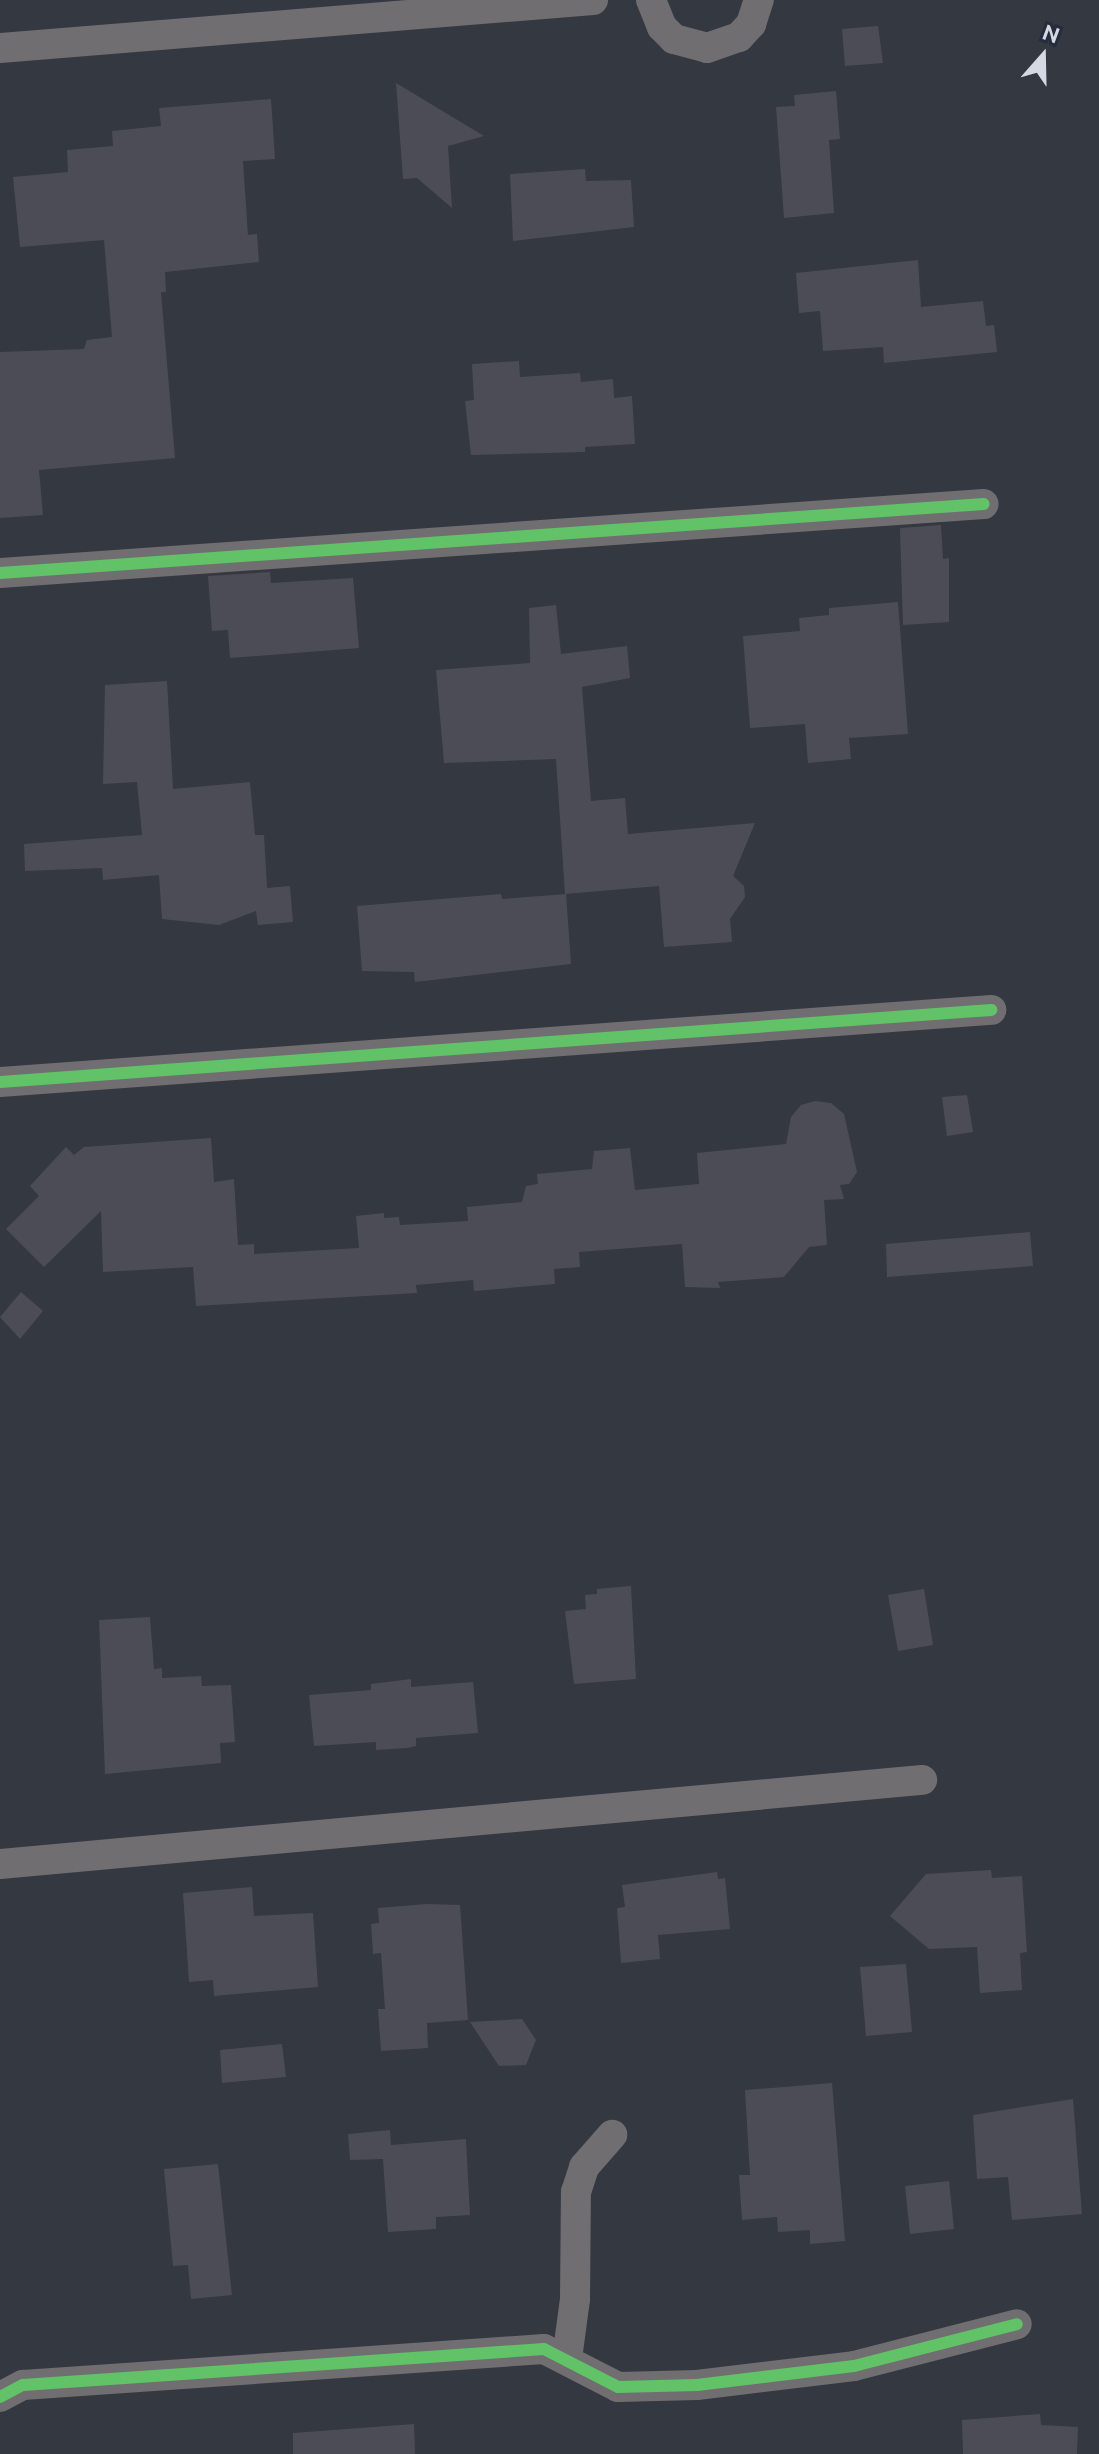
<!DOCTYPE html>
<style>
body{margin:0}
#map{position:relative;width:1099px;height:2454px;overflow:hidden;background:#343841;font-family:Ubuntu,sans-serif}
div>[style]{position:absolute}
.building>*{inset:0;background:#4c4c57}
.street>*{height:30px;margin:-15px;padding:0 15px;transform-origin:15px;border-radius:15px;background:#706e70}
.cycleway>*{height:12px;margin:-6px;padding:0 6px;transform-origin:6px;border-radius:6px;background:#61c268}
span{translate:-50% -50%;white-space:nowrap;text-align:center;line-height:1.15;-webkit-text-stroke:7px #252c3b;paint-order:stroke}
.north{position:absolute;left:1003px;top:16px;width:80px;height:80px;-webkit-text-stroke:6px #252c3b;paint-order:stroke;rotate:20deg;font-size:22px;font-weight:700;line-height:32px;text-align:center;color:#d4d9e3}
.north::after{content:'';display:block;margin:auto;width:28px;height:36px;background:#d4d9e3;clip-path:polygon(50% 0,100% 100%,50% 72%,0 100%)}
</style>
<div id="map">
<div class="building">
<div style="clip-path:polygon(878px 26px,883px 63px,845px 66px,842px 29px)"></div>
<div style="clip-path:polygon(396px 83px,484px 136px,448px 146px,452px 208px,417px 178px,403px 179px)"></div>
<div style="clip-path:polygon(836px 91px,840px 139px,829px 140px,834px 213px,784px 218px,776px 107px,795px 106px,794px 95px)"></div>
<div style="clip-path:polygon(271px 99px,275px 159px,243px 161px,248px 235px,257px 234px,259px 262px,165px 272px,166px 292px,161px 292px,175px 458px,39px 470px,43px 515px,0 518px,0 352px,84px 349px,87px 340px,112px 337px,104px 240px,20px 247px,13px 177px,68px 172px,67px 150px,113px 146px,112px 131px,161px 126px,159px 108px)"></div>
<div style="clip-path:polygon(585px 169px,586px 181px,631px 180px,634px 227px,513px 241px,510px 174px)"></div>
<div style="clip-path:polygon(918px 260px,921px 307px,983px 301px,986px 326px,994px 325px,997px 352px,884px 363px,883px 347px,823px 351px,820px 311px,799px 313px,796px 273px)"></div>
<div style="clip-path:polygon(519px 361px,520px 377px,580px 373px,581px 382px,613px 379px,614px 398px,632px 396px,635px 444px,585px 447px,585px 452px,471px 455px,465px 401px,474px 400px,472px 364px)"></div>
<div style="clip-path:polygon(941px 525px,943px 559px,949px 558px,949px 622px,903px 625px,900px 528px)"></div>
<div style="clip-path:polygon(270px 572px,271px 583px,353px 578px,359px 648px,230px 658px,228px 630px,212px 631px,208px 576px)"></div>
<div style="clip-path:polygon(898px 602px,908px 734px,849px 738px,851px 759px,808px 763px,805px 724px,750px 728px,743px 636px,800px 631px,799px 618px,829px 615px,829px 608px)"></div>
<div style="clip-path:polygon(556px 605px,561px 654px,627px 646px,630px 678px,582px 687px,591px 801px,625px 798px,628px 834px,755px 823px,733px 876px,744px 886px,745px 897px,730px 919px,732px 942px,664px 947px,659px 886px,565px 894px,556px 759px,444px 763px,436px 670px,530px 663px,529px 608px)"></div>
<div style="clip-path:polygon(167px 681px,173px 789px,250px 782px,255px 835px,264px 835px,267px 888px,290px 886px,293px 922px,258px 925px,256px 911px,219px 925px,162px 919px,159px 875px,103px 880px,102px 868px,25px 871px,24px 844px,142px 835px,137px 782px,103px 784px,105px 685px)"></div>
<div style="clip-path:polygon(501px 894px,502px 899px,566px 894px,571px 964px,415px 982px,414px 972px,362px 971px,357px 906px)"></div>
<div style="clip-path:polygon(967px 1095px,973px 1132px,947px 1136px,942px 1097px)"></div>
<div style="clip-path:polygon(815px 1101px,831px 1103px,844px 1114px,857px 1172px,849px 1184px,840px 1185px,844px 1199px,824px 1200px,827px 1245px,809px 1247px,784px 1277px,718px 1282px,720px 1288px,685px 1287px,682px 1244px,579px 1252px,580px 1267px,554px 1269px,555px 1284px,474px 1291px,473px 1280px,416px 1285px,417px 1293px,196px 1306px,193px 1267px,103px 1272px,101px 1211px,44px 1267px,6px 1229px,39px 1196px,30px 1186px,66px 1147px,74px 1155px,84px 1147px,211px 1138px,214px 1182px,234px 1179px,238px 1245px,254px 1244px,254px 1254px,359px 1248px,356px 1216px,384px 1213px,384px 1218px,399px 1217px,400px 1225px,468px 1221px,467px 1207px,522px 1202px,526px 1186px,538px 1184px,537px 1174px,592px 1169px,594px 1151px,630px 1148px,635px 1190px,699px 1184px,697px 1153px,786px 1144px,791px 1117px,801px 1105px)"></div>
<div style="clip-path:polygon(1030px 1232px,1033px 1266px,887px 1277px,886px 1244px)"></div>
<div style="clip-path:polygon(21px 1292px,43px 1311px,20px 1339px,0 1317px)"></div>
<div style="clip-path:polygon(631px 1586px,636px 1679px,574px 1684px,565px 1611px,586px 1609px,585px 1595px,597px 1594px,597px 1589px)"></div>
<div style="clip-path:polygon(924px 1589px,933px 1645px,898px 1651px,888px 1595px)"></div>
<div style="clip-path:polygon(150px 1617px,154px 1669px,162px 1668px,162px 1678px,201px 1676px,202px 1686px,231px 1685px,235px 1742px,220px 1743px,221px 1763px,105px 1774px,99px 1620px)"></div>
<div style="clip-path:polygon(411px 1679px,411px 1687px,473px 1682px,478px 1733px,416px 1738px,416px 1746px,407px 1748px,376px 1750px,376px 1742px,314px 1746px,309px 1695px,371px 1690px,371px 1684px)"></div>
<div style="clip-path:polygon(991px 1870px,992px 1878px,1022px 1876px,1027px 1952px,1020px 1953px,1022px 1990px,980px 1993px,977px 1947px,929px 1949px,890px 1916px,926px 1874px)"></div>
<div style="clip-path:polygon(717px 1872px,718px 1879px,725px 1878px,730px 1929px,658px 1935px,660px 1959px,621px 1963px,617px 1908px,625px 1907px,622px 1885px)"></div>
<div style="clip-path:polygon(252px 1887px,254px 1916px,313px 1913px,318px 1987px,214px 1996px,213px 1980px,189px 1982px,183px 1893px)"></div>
<div style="clip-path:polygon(427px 1904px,460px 1905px,468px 2020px,427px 2023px,428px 2048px,381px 2051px,378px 2009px,385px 2009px,381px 1953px,373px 1954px,371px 1924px,379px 1923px,378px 1908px)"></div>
<div style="clip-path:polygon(906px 1964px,912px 2032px,866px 2036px,860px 1967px)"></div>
<div style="clip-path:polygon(522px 2019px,536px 2040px,526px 2065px,499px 2066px,470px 2022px)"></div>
<div style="clip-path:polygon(282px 2044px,286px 2077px,222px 2083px,220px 2050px)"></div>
<div style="clip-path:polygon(832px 2083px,845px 2241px,810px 2244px,810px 2230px,778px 2232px,777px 2217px,742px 2220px,739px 2175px,750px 2175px,745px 2090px)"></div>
<div style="clip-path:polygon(1073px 2099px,1082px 2214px,1012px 2220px,1008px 2177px,977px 2179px,973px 2115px)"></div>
<div style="clip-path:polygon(390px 2130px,391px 2145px,466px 2139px,470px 2215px,436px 2217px,436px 2229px,388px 2232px,383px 2159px,350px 2160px,348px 2134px)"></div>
<div style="clip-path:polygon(218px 2164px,232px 2295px,191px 2299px,188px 2265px,173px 2266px,164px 2169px)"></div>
<div style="clip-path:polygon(949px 2181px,954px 2229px,910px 2234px,905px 2186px)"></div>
<div style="clip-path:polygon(1040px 2414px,1041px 2425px,1078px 2427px,1077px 2454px,963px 2454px,962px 2420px)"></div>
<div style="clip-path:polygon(414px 2424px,415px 2454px,293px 2454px,293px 2433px)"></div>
</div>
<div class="street">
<div style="left:651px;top:0;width:29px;rotate:68deg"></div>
<div style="left:662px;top:27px;width:17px;rotate:45deg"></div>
<div style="left:674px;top:39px;width:34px;rotate:15deg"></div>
<div style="left:707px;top:48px;width:34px;rotate:-19deg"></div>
<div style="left:739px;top:37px;width:18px;rotate:-47deg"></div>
<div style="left:751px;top:24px;width:25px;rotate:-72deg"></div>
<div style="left:0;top:48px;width:595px;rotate:-4.63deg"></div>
<div style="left:0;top:573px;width:986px;rotate:-4.01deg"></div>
<div style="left:0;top:1082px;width:994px;rotate:-4.16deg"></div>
<div style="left:0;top:1864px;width:926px;rotate:-5.21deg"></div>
<div style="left:567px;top:2359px;width:61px;rotate:-82.4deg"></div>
<div style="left:575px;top:2299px;width:107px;rotate:-89.5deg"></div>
<div style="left:576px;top:2192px;width:26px;rotate:-72deg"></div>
<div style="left:584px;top:2167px;width:43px;rotate:-48.8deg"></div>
<div style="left:0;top:2397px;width:26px;rotate:-28deg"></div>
<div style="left:23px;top:2385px;width:522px;rotate:-3.95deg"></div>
<div style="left:544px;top:2349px;width:83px;rotate:27.2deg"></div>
<div style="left:618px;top:2387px;width:79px;rotate:-1.5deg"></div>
<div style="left:697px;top:2385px;width:158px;rotate:-6.9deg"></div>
<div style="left:854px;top:2366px;width:168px;rotate:-14.4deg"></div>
</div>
<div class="cycleway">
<div style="left:0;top:573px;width:986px;rotate:-4.01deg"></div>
<div style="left:0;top:1082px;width:994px;rotate:-4.16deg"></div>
<div style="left:0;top:2397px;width:26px;rotate:-28deg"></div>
<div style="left:23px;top:2385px;width:522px;rotate:-3.95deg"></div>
<div style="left:544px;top:2349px;width:83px;rotate:27.2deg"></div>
<div style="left:618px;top:2387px;width:79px;rotate:-1.5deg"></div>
<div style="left:697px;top:2385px;width:158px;rotate:-6.9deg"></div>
<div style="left:854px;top:2366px;width:168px;rotate:-14.4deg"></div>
</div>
<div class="north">N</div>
</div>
